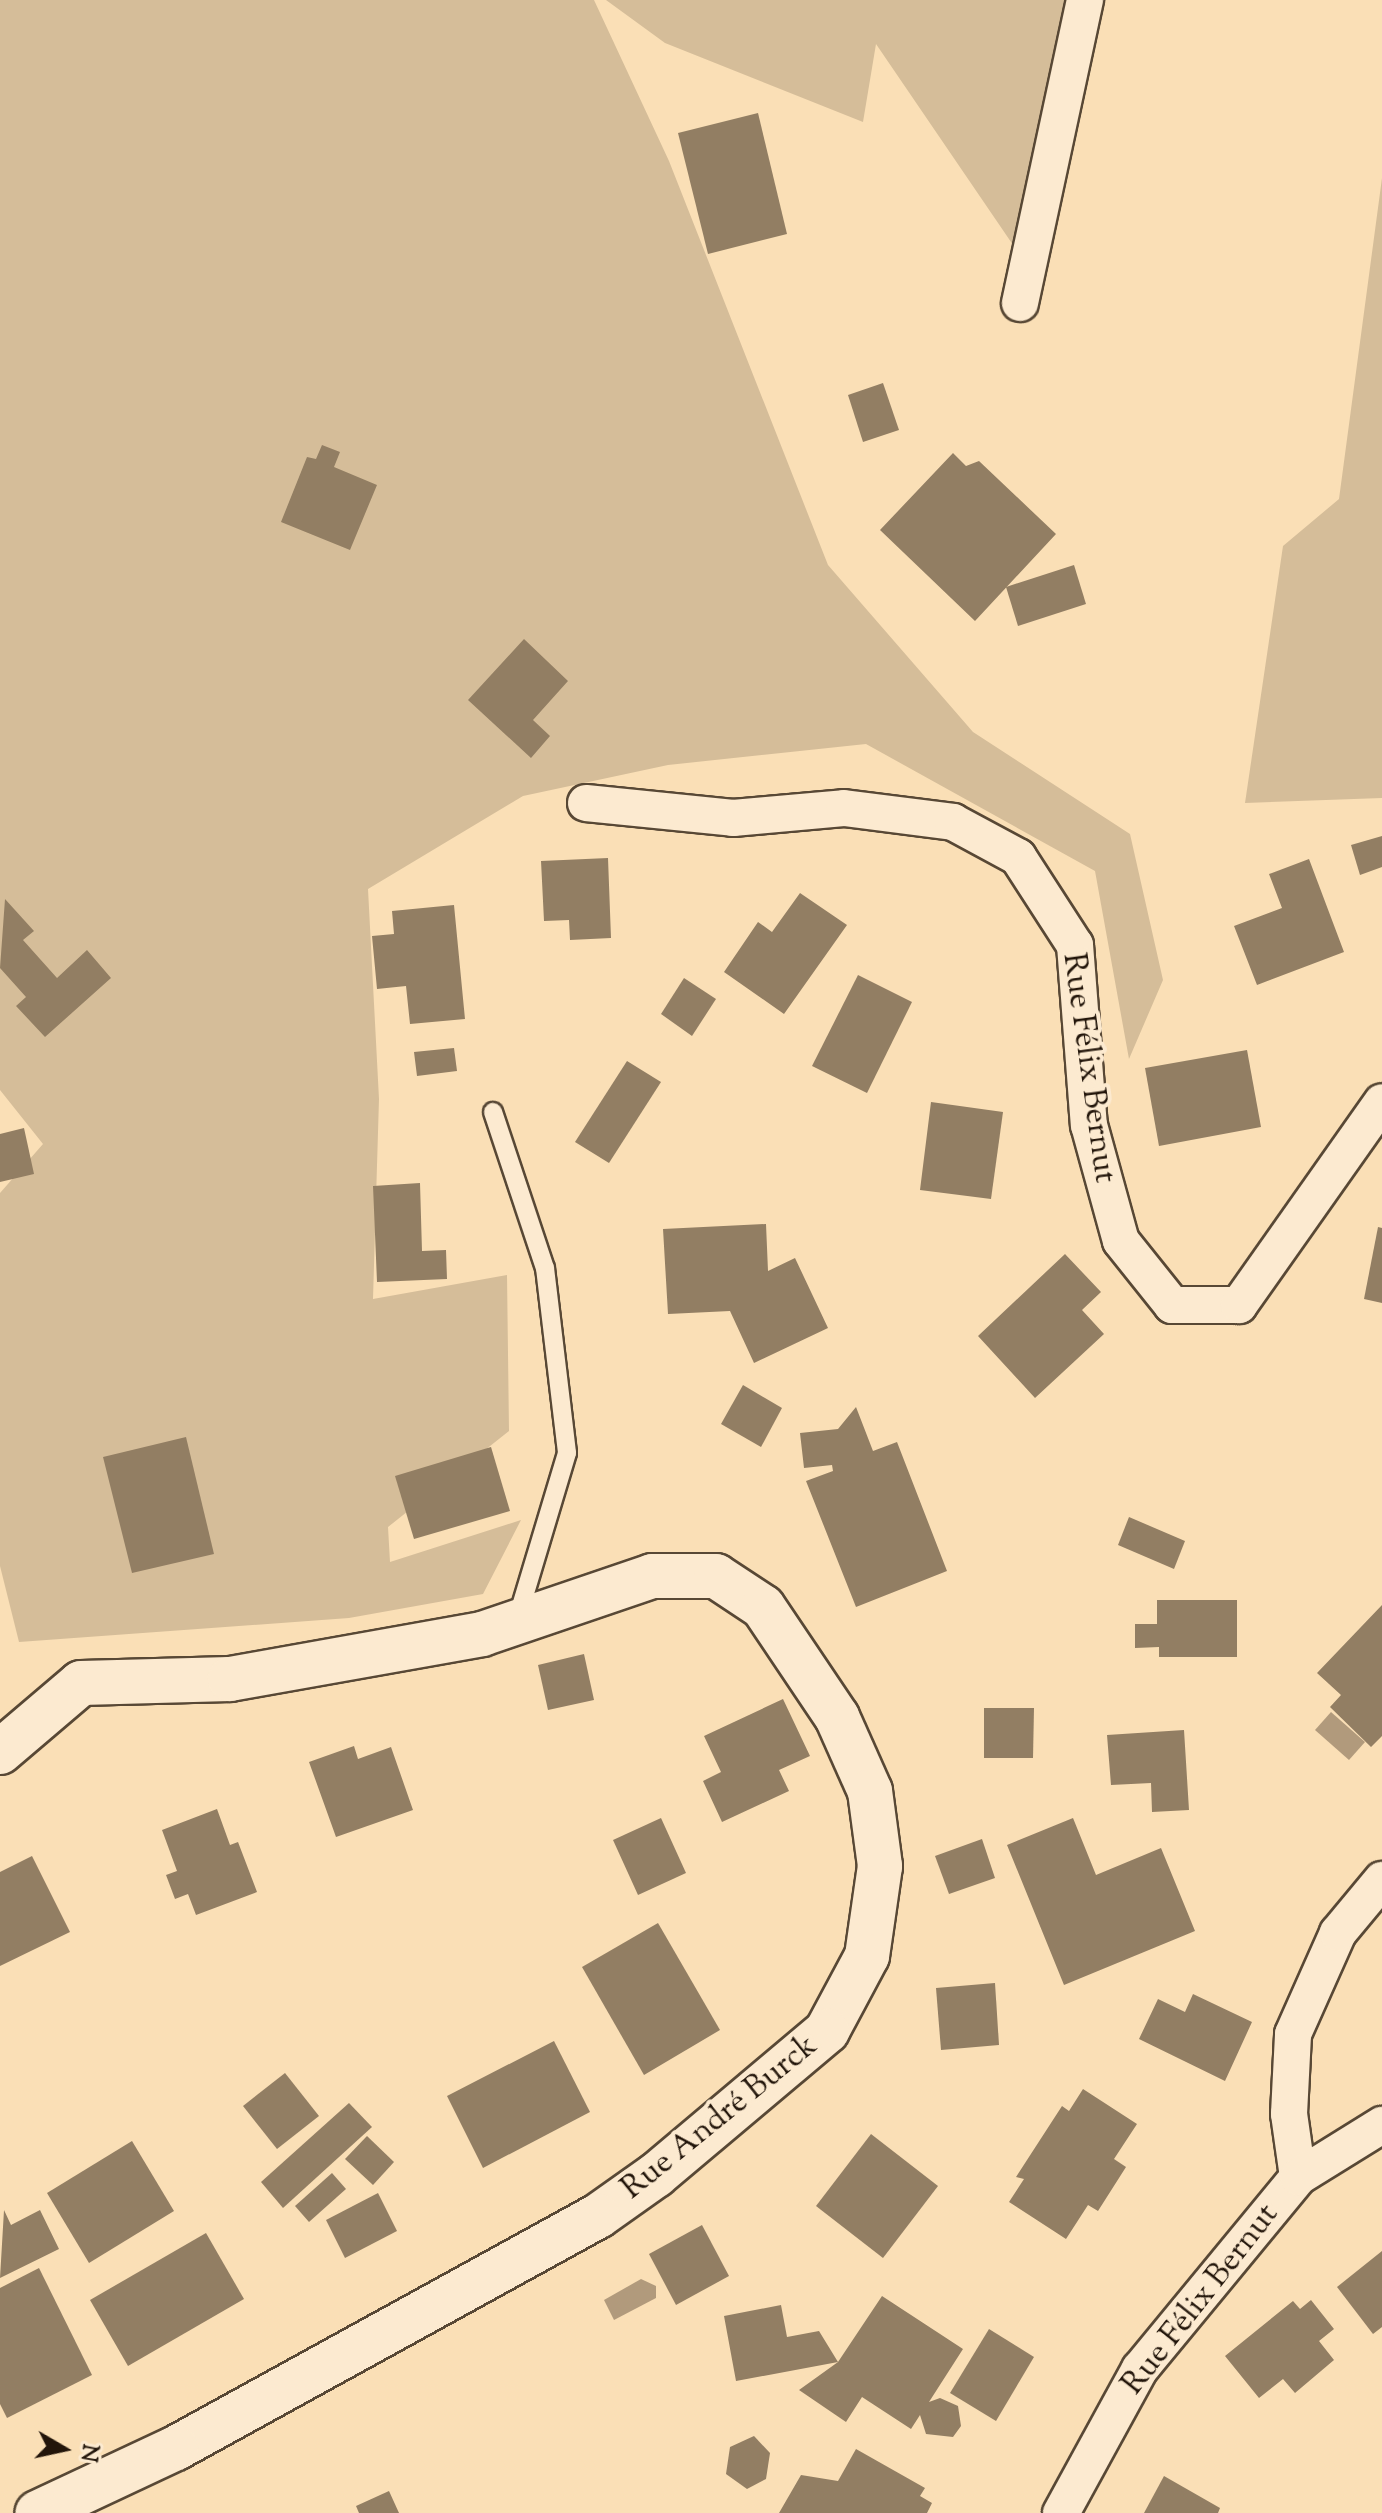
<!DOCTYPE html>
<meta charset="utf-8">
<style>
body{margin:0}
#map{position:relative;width:1382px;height:2513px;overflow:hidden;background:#fadfb6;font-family:"Sorts Mill Goudy",serif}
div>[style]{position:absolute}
.green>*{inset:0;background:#d5bd99}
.water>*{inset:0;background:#b19a7c}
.building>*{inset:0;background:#927e63}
.roads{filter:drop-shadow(2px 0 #584835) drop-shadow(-2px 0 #584835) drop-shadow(0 2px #584835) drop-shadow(0 -2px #584835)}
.lane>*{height:18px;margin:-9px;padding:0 9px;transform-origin:9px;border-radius:9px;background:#fcead0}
.street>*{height:36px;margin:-18px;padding:0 18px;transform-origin:18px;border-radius:18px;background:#fcead0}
.secondary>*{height:44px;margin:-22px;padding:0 22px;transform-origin:22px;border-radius:22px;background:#fcead0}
span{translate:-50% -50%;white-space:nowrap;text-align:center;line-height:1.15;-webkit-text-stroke:8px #fcead0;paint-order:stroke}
.street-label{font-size:32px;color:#22150a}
.north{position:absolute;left:24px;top:2409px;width:80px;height:80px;-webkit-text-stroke:6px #fcead0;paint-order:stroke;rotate:99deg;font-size:22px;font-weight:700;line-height:32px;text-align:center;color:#22150a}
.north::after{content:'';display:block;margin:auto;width:28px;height:36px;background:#22150a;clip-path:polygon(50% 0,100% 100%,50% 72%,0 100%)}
</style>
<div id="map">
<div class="green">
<div style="clip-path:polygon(0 0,594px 0,669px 161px,828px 565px,973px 732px,1130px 834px,1163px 980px,1129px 1059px,1095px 871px,866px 744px,668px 765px,523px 796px,368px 889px,379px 1099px,373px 1299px,507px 1275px,509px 1431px,388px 1527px,390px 1562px,521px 1520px,483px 1594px,349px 1618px,19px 1642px,0 1566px,0 1193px,43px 1144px,0 1090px)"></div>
<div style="clip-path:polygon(606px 0,1104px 0,1037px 280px,876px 44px,863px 122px,665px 43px)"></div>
<div style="clip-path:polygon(1382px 178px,1382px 798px,1245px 803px,1283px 546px,1339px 499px)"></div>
</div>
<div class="water">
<div style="clip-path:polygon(1331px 1712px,1365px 1742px,1349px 1760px,1315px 1730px)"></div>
<div style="clip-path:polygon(641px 2279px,656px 2286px,656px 2298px,614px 2320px,604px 2300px)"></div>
</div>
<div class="building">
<div style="clip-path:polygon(758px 113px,787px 234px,708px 254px,678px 133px)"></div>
<div style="clip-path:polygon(883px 383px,899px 430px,863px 442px,848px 395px)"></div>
<div style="clip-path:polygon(322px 445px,340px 452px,334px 467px,377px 485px,350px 550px,281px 522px,307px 457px,316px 459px)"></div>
<div style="clip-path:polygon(953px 453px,966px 466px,979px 461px,1056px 534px,975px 621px,880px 530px)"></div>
<div style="clip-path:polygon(1074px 565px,1086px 604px,1018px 626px,1006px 587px)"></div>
<div style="clip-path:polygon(524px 639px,568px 681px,533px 720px,550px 736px,531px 758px,468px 700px)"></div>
<div style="clip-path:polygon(1382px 836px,1382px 867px,1360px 875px,1351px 845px)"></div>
<div style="clip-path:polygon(608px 858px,611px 938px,570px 940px,569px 920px,544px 921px,541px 861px)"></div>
<div style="clip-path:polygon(1309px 859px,1344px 952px,1257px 985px,1234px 926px,1282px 908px,1269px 874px)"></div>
<div style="clip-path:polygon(800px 893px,847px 925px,784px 1014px,724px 972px,758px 922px,772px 932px)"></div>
<div style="clip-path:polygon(5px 899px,34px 931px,23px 940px,57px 978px,87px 950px,111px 978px,45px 1037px,16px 1006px,26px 997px,0 968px)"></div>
<div style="clip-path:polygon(454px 905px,465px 1019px,410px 1024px,406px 986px,377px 989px,372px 936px,394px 934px,392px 911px)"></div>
<div style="clip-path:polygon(858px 975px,912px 1002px,867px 1093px,812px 1066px)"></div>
<div style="clip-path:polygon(684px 978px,716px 999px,692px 1036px,661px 1014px)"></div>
<div style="clip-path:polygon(454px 1048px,457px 1071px,417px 1076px,414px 1052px)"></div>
<div style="clip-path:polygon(1247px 1050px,1261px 1127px,1159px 1146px,1145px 1068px)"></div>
<div style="clip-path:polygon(627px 1061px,661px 1082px,609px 1163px,575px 1142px)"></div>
<div style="clip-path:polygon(931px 1102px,1003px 1112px,991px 1199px,920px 1190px)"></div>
<div style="clip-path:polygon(24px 1128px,34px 1174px,0 1182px,0 1134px)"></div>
<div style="clip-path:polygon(420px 1183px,422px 1251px,446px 1250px,447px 1279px,377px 1282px,373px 1186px)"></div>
<div style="clip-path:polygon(766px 1224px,768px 1271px,795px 1258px,828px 1328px,754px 1363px,730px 1311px,668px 1314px,663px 1229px)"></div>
<div style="clip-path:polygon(1378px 1227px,1382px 1228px,1382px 1303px,1364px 1299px)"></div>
<div style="clip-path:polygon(1065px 1254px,1101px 1292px,1082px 1310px,1104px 1334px,1035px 1398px,978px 1336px)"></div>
<div style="clip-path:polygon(743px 1385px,782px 1408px,761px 1447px,721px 1424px)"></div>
<div style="clip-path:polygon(856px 1407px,873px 1451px,897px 1442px,947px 1571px,856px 1607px,806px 1481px,833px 1471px,832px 1465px,804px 1468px,800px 1433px,838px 1429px)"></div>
<div style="clip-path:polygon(186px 1437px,214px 1554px,132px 1573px,103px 1457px)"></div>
<div style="clip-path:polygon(491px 1447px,510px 1511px,414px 1539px,395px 1476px)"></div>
<div style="clip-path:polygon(1129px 1517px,1185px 1541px,1174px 1569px,1118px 1545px)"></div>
<div style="clip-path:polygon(1157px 1600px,1237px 1600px,1237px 1657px,1159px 1657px,1159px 1647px,1135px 1648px,1135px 1624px,1157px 1624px)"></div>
<div style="clip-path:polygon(1382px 1605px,1382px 1736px,1371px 1747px,1330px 1707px,1341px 1695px,1317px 1673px)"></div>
<div style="clip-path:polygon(584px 1654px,594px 1700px,548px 1710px,538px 1665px)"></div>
<div style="clip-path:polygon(783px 1699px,810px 1756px,779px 1770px,789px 1791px,722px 1822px,703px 1781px,721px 1772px,704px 1736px)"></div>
<div style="clip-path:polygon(984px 1708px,1034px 1708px,1033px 1758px,984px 1758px)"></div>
<div style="clip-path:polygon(1184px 1730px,1189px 1810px,1152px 1812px,1151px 1783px,1111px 1785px,1107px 1735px)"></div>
<div style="clip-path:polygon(354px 1746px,358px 1759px,391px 1747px,413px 1810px,336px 1837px,309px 1762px)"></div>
<div style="clip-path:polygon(217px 1809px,230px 1845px,238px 1842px,257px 1892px,196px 1915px,188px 1894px,175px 1899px,166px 1875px,177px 1871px,162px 1830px)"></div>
<div style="clip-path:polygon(661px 1818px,686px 1873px,638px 1895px,613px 1840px)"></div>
<div style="clip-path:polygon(1073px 1818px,1096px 1875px,1161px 1848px,1195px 1931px,1064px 1985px,1007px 1845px)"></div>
<div style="clip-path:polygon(982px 1839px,995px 1878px,949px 1894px,935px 1856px)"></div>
<div style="clip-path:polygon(32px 1856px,70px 1932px,0 1966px,0 1872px)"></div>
<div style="clip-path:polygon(658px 1923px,720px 2030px,644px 2075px,582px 1967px)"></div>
<div style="clip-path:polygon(995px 1983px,999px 2045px,941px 2050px,936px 1988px)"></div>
<div style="clip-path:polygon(1193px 1994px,1252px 2022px,1225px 2081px,1139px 2039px,1158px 1999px,1185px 2012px)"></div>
<div style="clip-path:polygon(554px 2041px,590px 2112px,483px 2168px,447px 2096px)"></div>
<div style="clip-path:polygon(285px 2073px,319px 2116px,277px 2149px,243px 2106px)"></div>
<div style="clip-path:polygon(1083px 2089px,1137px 2124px,1114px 2159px,1126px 2167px,1098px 2211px,1088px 2205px,1066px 2239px,1009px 2202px,1024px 2179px,1016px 2177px,1062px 2106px,1069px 2111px)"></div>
<div style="clip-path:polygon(349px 2103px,372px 2127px,283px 2208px,261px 2182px)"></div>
<div style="clip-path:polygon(871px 2134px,938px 2186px,883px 2258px,816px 2206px)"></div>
<div style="clip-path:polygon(367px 2136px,394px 2162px,373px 2185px,345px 2159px)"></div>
<div style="clip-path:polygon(132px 2141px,174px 2211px,89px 2263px,47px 2193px)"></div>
<div style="clip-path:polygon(332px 2173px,346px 2189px,309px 2222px,295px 2206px)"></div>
<div style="clip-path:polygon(378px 2193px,397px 2231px,345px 2258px,326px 2220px)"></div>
<div style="clip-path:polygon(4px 2210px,11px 2225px,40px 2210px,59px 2249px,0 2278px)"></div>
<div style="clip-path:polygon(702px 2225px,729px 2276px,676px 2305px,649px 2254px)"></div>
<div style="clip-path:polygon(206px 2233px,244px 2299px,128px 2366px,90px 2300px)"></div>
<div style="clip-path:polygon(1382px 2251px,1382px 2327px,1373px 2334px,1337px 2287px)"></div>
<div style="clip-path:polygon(39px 2268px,92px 2375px,7px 2418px,0 2404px,0 2288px)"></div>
<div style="clip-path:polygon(882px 2296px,963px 2349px,929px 2402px,940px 2398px,958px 2406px,961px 2426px,953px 2437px,926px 2434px,920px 2415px,911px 2429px,862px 2397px,846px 2422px,799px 2390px,838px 2362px)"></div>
<div style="clip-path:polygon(1311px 2300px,1334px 2329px,1319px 2341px,1334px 2360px,1295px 2393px,1283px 2379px,1259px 2398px,1225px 2356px,1293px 2301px,1300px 2309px)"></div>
<div style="clip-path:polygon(781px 2305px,787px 2337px,819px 2331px,838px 2362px,736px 2381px,724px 2316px)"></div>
<div style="clip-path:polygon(989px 2329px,1034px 2357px,996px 2421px,950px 2393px)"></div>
<div style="clip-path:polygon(754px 2436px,770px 2453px,766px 2479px,747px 2489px,726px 2474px,730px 2447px)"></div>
<div style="clip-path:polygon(856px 2449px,925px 2488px,920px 2496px,932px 2503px,927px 2513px,779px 2513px,801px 2475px,838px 2481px)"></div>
<div style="clip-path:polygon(1164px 2476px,1220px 2508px,1218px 2513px,1144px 2513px)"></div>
<div style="clip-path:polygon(389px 2491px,399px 2513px,359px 2513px,356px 2506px)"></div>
</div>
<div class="roads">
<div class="lane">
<div style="left:493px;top:1112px;width:164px;rotate:71.6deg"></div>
<div style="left:545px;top:1268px;width:186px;rotate:83.2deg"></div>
<div style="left:567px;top:1453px;width:174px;rotate:106.7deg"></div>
</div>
<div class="street">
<div style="left:1020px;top:303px;width:310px;rotate:-77.9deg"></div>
<div style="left:586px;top:803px;width:148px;rotate:5.8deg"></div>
<div style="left:733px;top:818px;width:111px;rotate:-5.1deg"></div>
<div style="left:844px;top:808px;width:110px;rotate:7.3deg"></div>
<div style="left:953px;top:822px;width:74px;rotate:28.3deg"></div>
<div style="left:1018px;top:857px;width:105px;rotate:57.1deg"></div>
<div style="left:1075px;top:945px;width:181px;rotate:85.6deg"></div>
<div style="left:1089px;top:1125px;width:120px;rotate:74.6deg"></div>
<div style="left:1121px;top:1241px;width:82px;rotate:51.4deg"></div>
<div style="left:1172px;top:1305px;width:67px"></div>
<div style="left:1239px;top:1305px;width:248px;rotate:-54.8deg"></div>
<div style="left:1298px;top:2177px;width:64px;rotate:-98.1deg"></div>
<div style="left:1289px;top:2114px;width:80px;rotate:-87.1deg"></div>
<div style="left:1293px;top:2034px;width:111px;rotate:-66deg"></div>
<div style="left:1338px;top:1933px;width:69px;rotate:-50.3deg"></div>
<div style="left:1061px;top:2513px;width:164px;rotate:-61.3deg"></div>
<div style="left:1140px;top:2369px;width:249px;rotate:-50.5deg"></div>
<div style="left:1298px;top:2177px;width:99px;rotate:-31.8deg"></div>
</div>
<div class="secondary">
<div style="left:0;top:1752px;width:106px;rotate:-40.4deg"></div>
<div style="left:81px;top:1683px;width:149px;rotate:-1.5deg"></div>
<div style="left:230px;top:1679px;width:256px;rotate:-10.1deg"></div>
<div style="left:482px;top:1634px;width:180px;rotate:-18.8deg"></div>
<div style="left:652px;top:1576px;width:64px"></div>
<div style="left:716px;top:1576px;width:56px;rotate:33.4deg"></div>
<div style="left:763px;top:1607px;width:133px;rotate:56.1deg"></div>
<div style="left:837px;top:1717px;width:81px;rotate:66deg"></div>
<div style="left:870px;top:1791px;width:76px;rotate:82.4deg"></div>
<div style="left:880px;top:1866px;width:91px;rotate:98.2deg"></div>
<div style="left:867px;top:1956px;width:85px;rotate:118.1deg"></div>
<div style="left:827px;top:2031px;width:224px;rotate:139.9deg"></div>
<div style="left:656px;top:2175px;width:71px;rotate:144.7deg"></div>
<div style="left:598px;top:2216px;width:482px;rotate:151.2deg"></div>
<div style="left:176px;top:2448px;width:153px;rotate:154.9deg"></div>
</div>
</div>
<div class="street-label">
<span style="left:1088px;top:1068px;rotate:82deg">Rue Félix Bernut</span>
<span style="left:720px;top:2118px;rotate:-39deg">Rue André Burck</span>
<span style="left:1201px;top:2300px;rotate:-52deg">Rue Félix Bernut</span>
</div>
<div class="north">N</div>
</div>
